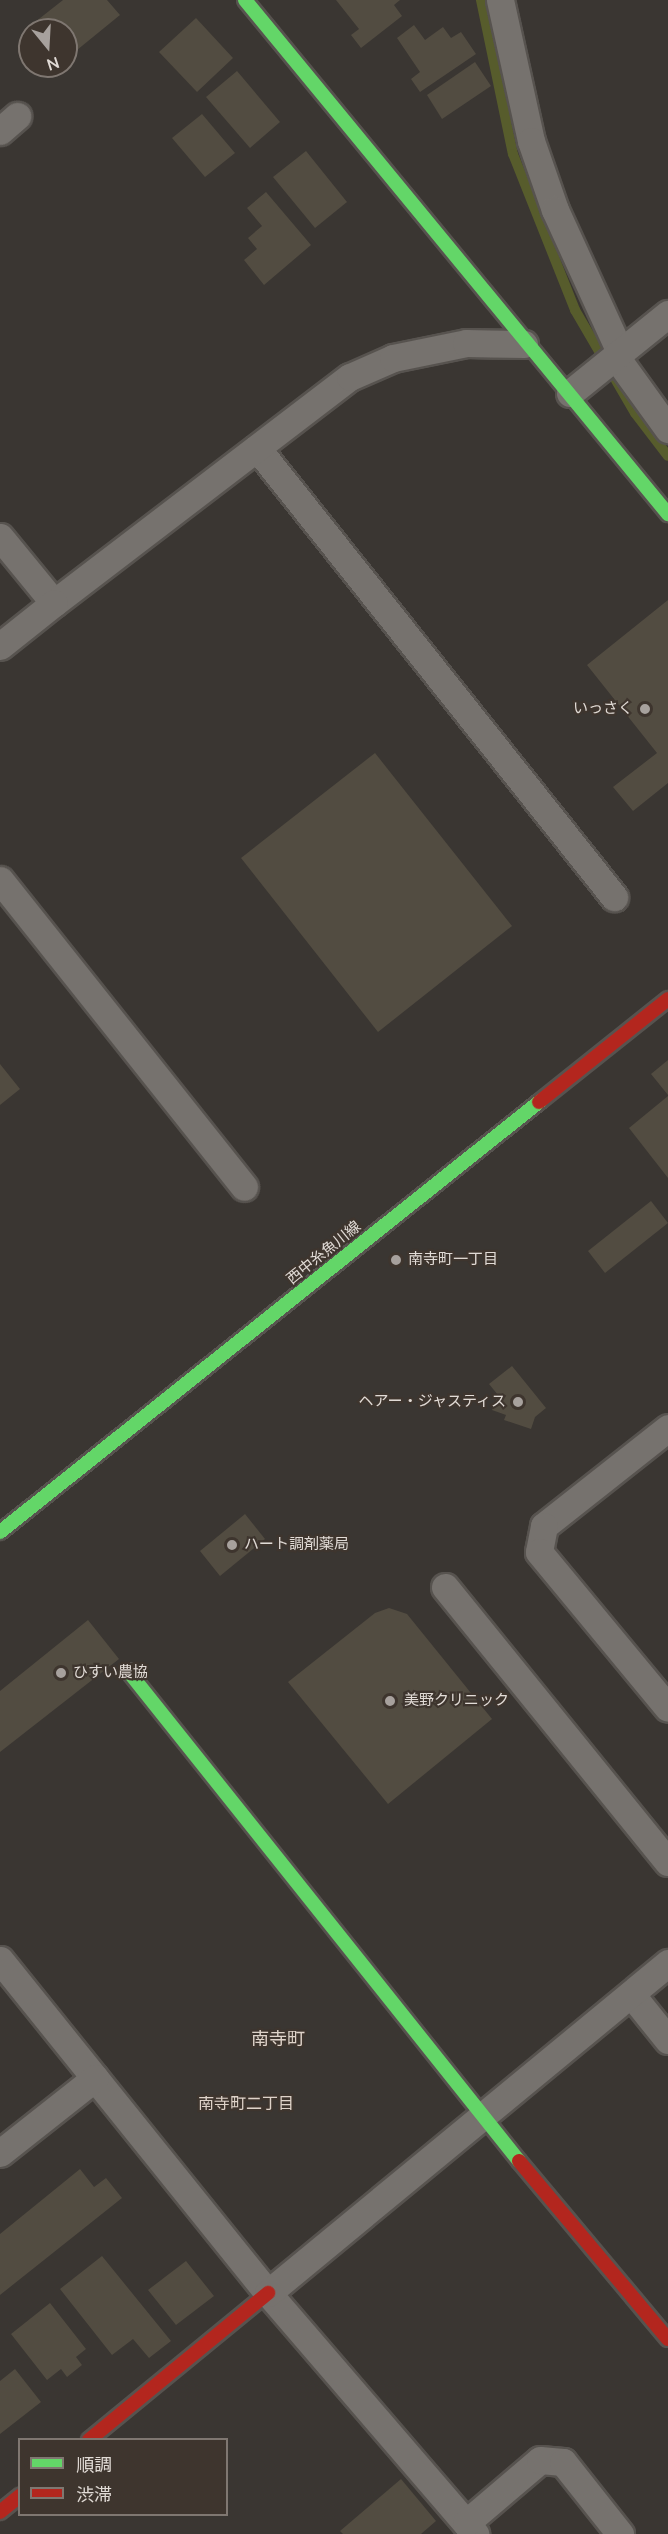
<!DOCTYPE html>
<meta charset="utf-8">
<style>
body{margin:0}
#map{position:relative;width:668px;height:2534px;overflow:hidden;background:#3a3632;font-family:"Nunito Sans","Noto Sans JP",sans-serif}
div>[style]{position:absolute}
.stream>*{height:10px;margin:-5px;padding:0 5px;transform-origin:5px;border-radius:5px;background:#575c2c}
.building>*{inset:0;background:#524c41}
.roads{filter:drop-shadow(2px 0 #57534f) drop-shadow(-2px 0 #57534f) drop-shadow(0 2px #57534f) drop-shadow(0 -2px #57534f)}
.street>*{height:27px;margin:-13.5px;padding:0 13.5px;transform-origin:13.5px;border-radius:13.5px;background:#76726e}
.fast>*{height:14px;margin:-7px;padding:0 7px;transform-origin:7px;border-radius:7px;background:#63d668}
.jam>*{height:14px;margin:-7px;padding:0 7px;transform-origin:7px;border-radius:7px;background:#b3261e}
.dots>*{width:16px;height:16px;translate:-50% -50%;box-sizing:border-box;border:3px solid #3e352e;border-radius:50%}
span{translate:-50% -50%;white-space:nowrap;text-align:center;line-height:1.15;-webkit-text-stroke:4.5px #3e352e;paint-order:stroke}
.poi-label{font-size:15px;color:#e1dbd6}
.right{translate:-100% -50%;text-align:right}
.left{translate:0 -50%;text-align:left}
.street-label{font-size:15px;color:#e1dbd6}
.neighbourhood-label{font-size:16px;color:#ded3c9}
.quarter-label{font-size:18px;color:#ded3c9}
.legend{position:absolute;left:18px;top:2438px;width:210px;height:78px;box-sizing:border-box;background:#3e352e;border:2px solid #7f7771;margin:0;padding:8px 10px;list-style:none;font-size:18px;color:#e1dbd6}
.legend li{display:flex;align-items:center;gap:12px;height:30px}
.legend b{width:30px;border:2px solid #7f7771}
.north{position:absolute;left:18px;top:18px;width:60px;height:60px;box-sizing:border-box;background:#3e352e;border:2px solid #7f7771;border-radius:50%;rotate:162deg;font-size:16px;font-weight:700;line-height:24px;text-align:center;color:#e1dbd6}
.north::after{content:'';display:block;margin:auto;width:21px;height:27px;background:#a7a19d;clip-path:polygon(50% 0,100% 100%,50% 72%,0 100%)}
</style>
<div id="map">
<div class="stream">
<div style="left:481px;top:0;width:157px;rotate:78.3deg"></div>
<div style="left:513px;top:154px;width:168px;rotate:68.3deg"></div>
<div style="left:575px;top:310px;width:119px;rotate:59.8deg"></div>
<div style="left:635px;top:413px;width:54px;rotate:52.5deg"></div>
</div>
<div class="building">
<div style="clip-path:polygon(63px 0,107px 0,120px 15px,66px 59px,66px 30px,33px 30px,30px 26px)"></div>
<div style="clip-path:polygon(336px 0,400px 0,394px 5px,402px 16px,361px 48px,351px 35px,359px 29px)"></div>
<div style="clip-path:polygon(196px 18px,233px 58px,197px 92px,159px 52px)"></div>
<div style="clip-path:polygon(414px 25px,425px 40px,443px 27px,451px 38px,461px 32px,476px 54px,420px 92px,411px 79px,420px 72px,397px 38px)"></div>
<div style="clip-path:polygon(475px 62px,491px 86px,442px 119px,427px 95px)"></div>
<div style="clip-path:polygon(237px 71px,280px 122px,250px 148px,206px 97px)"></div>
<div style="clip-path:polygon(202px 114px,235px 153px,205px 177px,172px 138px)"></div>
<div style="clip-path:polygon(306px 151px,347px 202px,315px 228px,273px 177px)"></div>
<div style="clip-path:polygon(266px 192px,311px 245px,264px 285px,244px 260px,257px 249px,248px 238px,262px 226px,247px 208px)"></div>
<div style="clip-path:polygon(668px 600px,668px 783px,633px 811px,613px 787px,657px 753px,587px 665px)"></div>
<div style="clip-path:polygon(375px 753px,512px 926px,378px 1032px,241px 858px)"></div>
<div style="clip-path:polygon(668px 1060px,668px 1095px,651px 1074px)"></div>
<div style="clip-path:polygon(0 1064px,20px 1089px,0 1105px)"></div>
<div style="clip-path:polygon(668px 1096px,668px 1178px,629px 1128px)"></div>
<div style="clip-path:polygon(651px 1201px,668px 1223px,605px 1273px,588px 1251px)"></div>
<div style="clip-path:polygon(512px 1366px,546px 1408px,535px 1417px,531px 1429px,504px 1420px,506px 1415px,492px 1410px,498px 1395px,489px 1384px)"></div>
<div style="clip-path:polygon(245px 1514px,265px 1539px,220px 1576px,200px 1551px)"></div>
<div style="clip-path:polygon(389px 1608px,407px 1614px,492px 1719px,388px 1804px,288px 1682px,375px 1613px)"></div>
<div style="clip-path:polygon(88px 1620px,119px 1659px,0 1752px,0 1691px)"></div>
<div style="clip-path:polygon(80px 2169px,94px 2187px,106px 2178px,122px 2198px,0 2295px,0 2234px)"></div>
<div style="clip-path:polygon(102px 2256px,171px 2341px,149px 2358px,133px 2339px,112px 2355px,60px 2289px)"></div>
<div style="clip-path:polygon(186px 2261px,214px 2296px,176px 2325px,148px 2290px)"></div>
<div style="clip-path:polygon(50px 2303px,86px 2349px,76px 2357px,82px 2365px,67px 2377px,61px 2369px,47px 2380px,11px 2334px)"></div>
<div style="clip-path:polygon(15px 2369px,41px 2402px,0 2434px,0 2381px)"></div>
<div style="clip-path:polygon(401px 2479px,436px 2521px,421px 2534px,343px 2534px,340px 2531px)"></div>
</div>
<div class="roads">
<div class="street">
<div style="left:500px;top:0;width:144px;rotate:77.6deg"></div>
<div style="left:531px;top:141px;width:73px;rotate:70.8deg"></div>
<div style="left:555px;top:210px;width:158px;rotate:65.4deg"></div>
<div style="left:0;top:131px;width:23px;rotate:-41deg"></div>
<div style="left:616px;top:357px;width:89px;rotate:54.2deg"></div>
<div style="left:570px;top:393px;width:126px;rotate:-38.9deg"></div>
<div style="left:257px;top:448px;width:574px;rotate:51.51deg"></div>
<div style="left:0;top:537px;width:85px;rotate:50.7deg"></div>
<div style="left:54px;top:603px;width:372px;rotate:-37.4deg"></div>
<div style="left:350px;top:377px;width:47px;rotate:-23.8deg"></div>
<div style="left:393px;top:358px;width:75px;rotate:-11.6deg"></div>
<div style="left:466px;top:343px;width:58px;rotate:1deg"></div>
<div style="left:0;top:646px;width:69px;rotate:-38.5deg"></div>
<div style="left:0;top:880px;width:392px;rotate:51.5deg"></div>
<div style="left:668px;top:1428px;width:158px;rotate:141.7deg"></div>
<div style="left:544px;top:1526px;width:26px;rotate:101deg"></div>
<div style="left:539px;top:1552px;width:202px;rotate:50.4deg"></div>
<div style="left:445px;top:1587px;width:354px;rotate:51deg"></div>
<div style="left:0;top:1960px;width:427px;rotate:51.2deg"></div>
<div style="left:268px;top:2293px;width:318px;rotate:49.3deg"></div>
<div style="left:631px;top:1994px;width:59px;rotate:51.2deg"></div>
<div style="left:0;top:2153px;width:121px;rotate:-38.3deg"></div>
<div style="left:268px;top:2293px;width:519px;rotate:-39.52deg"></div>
<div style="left:466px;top:2523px;width:97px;rotate:-40.4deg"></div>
<div style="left:540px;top:2460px;width:23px;rotate:5deg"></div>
<div style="left:563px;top:2462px;width:92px;rotate:51.6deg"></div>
</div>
<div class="fast">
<div style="left:245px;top:0;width:666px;rotate:50.55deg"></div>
<div style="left:0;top:1532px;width:690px;rotate:-38.58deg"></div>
<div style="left:128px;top:1671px;width:627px;rotate:51.41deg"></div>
</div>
<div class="jam">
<div style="left:539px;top:1102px;width:165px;rotate:-38.6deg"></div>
<div style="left:519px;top:2161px;width:232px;rotate:50.1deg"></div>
<div style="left:89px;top:2440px;width:232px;rotate:-39.4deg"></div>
<div style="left:0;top:2512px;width:26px;rotate:-39deg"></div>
</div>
</div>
<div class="dots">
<div style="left:645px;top:709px;background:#a7a19d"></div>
<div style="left:396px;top:1260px;background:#a7a19d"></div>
<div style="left:518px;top:1402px;background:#a7a19d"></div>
<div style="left:232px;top:1545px;background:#a7a19d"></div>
<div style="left:61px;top:1673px;background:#a7a19d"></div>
<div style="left:390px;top:1701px;background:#a7a19d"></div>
</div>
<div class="poi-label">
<span class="right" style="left:633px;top:709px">いっさく</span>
<span class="left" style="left:408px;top:1260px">南寺町一丁目</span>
<span class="right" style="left:506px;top:1402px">ヘアー・ジャスティス</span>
<span class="left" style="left:244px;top:1545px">ハート調剤薬局</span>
<span class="left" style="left:73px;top:1673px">ひすい農協</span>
<span class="left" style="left:404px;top:1701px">美野クリニック</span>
</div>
<div class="street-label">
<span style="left:324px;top:1253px;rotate:-39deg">西中糸魚川線</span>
</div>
<div class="neighbourhood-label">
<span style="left:246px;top:2104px">南寺町二丁目</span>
</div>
<div class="quarter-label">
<span style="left:278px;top:2039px">南寺町</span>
</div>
<ul class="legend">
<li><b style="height:8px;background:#63d668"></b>順調</li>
<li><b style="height:8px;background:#b3261e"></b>渋滞</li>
</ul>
<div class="north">N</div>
</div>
